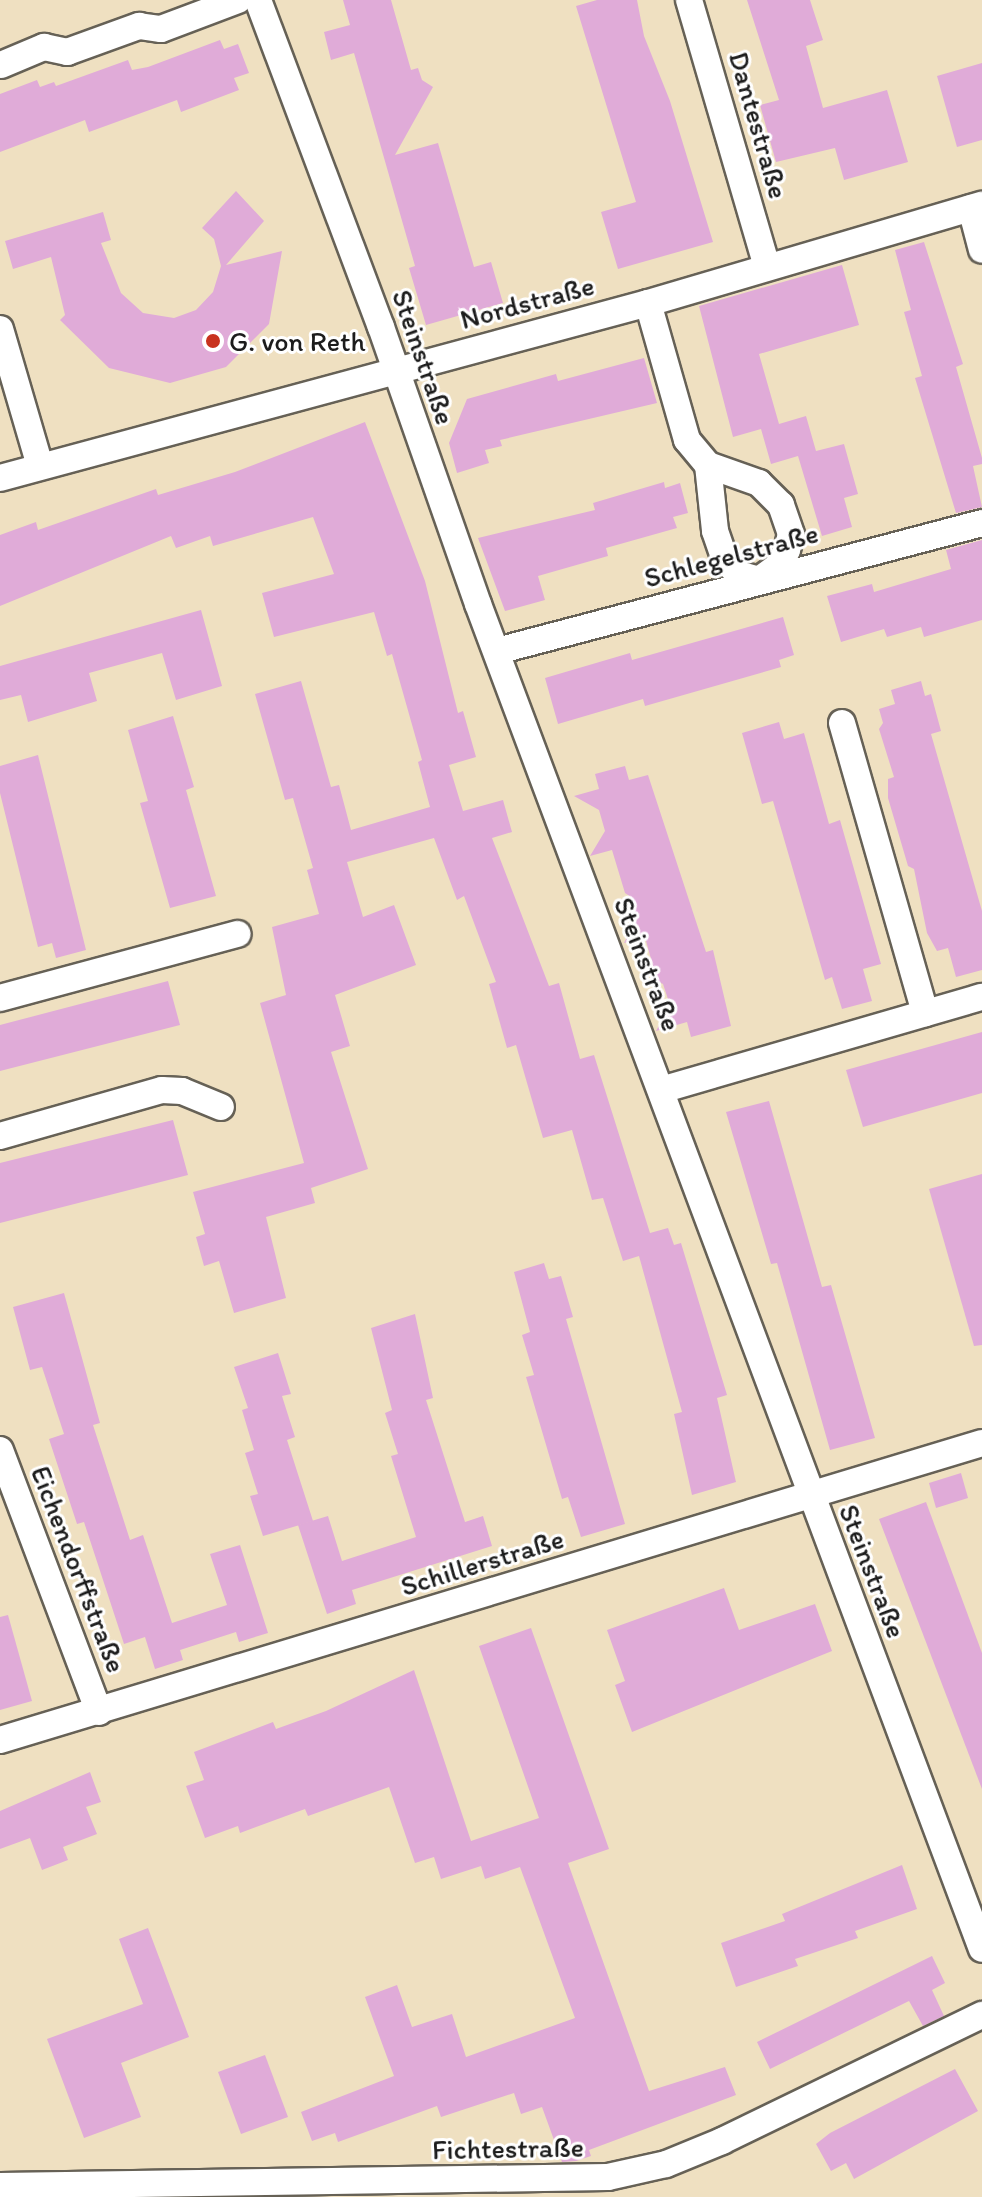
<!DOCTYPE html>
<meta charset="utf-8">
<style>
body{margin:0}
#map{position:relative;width:982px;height:2197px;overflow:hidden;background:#efe0c1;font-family:Itim,sans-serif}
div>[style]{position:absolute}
.building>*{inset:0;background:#e0abd8}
.roads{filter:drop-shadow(2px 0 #666156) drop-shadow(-2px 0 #666156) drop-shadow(0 2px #666156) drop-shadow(0 -2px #666156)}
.minor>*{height:26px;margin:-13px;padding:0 13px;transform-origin:13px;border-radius:13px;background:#fff}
.dots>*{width:22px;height:22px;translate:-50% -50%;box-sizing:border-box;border:4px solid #fff;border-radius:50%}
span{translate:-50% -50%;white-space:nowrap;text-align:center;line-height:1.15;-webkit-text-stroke:6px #fff;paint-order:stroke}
.street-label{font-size:28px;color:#1c1c1c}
.poi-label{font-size:28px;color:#1c1c1c}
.left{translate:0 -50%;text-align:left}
</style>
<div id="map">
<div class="building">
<div style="clip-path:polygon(343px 0,391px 0,411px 70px,418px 68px,422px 80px,433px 87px,395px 155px,438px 143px,474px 267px,491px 262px,503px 303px,426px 325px,409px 268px,415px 266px,354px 53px,331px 60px,324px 32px,350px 25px)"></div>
<div style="clip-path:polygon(597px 0,637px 0,644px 36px,670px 101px,713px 242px,618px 269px,601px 212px,636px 202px,576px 6px)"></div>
<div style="clip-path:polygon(747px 0,810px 0,823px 40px,806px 46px,823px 108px,887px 90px,908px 162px,844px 180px,835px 148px,776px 162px,760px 105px,779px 100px)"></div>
<div style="clip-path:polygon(220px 40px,224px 49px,238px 44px,249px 73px,234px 78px,239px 90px,181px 112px,177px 100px,89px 132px,85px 120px,0 152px,0 94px,37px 80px,40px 87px,54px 82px,56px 86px,128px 60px,132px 70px,148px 67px)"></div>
<div style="clip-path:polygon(982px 63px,982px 140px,957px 147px,937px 76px)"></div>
<div style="clip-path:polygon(236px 191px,264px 221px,226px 265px,282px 251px,269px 324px,226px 367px,170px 383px,109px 368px,60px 320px,65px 315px,51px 257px,13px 269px,5px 241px,103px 212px,111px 240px,101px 243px,121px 293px,143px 313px,174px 318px,196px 310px,213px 292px,221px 266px,214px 239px,202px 228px)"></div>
<div style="clip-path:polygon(924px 242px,963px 364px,956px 367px,982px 458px,982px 464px,973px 466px,982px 507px,956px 513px,915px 378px,922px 376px,904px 312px,911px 310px,895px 250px)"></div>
<div style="clip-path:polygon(842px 265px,859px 325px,759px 354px,779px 424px,806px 416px,816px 451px,844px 444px,858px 494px,844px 498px,852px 527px,822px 536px,798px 456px,771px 464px,761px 429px,733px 437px,699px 306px)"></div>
<div style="clip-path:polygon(644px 358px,657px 403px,500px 440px,502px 446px,485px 450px,489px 463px,457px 473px,449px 443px,467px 399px,556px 374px,558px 381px)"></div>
<div style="clip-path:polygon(365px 422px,425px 581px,458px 713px,463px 711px,476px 757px,449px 765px,463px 811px,503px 800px,512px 832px,492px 838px,549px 986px,559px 983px,580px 1059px,594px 1055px,650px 1233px,668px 1228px,674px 1245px,681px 1243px,727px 1395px,717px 1398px,736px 1482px,692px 1495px,674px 1414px,682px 1412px,639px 1256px,623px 1261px,603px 1198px,592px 1200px,572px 1130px,543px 1138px,516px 1045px,507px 1048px,489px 984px,496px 982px,464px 896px,457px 900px,434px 838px,347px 862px,363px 917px,394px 905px,416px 965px,335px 995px,350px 1046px,331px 1052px,368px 1169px,311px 1188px,315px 1203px,266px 1217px,286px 1298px,234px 1313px,219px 1261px,204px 1266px,196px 1237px,205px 1234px,193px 1192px,304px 1163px,260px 1003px,286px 995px,272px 927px,319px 914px,307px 870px,313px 868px,293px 798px,285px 800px,255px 694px,301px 681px,331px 787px,339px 785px,351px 830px,430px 807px,418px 762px,422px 760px,392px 654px,387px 656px,374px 612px,274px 637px,262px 593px,334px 574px,313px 517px,213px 546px,210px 536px,176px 548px,171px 536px,0 606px,0 535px,36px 522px,38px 530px,156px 489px,158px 495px,235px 472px)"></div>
<div style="clip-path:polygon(664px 482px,665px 488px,680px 483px,688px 513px,673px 517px,677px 528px,606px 548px,608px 556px,538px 576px,545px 600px,505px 611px,478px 538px,595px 510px,593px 503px)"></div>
<div style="clip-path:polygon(982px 540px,982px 620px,924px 637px,921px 627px,887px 637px,884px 629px,841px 642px,827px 596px,872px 584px,874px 592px,951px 569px,946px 550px)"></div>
<div style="clip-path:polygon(201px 610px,222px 686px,176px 700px,162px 653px,89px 673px,97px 701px,28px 722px,21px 695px,0 700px,0 666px)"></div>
<div style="clip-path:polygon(783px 617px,794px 655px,779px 660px,781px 667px,645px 706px,643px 699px,558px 724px,545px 678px,630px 653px,632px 660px)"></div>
<div style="clip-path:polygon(921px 681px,925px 696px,931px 694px,941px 731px,931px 734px,982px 911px,982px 970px,956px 977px,948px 948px,937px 951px,927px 933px,914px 869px,908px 866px,888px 798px,888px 779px,894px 777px,879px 729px,883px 723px,879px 709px,895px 704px,891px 690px)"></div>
<div style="clip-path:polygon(173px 716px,194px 787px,186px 790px,216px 896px,170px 908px,140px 803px,148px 801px,128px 730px)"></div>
<div style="clip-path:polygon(779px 722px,784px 739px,804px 733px,829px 824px,840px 820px,881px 964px,863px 969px,872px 1001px,842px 1009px,832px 977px,825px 980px,773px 801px,762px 804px,742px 733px)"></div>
<div style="clip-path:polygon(38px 755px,86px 950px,56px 958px,52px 943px,38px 947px,0 793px,0 766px)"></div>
<div style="clip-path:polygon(625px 766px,629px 780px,648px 775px,706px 952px,713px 950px,731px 1026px,691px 1037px,687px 1022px,656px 1031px,670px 1005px,663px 984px,657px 981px,645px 937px,624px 943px,637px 919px,631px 897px,625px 893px,612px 850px,590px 856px,605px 831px,599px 810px,574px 796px,599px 789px,595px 774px)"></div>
<div style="clip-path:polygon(168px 981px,180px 1025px,0 1071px,0 1025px)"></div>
<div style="clip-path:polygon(982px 1032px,982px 1093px,863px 1127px,846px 1070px)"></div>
<div style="clip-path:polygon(769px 1101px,822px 1287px,831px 1285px,875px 1438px,830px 1450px,777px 1263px,771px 1264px,726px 1112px)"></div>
<div style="clip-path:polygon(173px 1120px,188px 1175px,0 1223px,0 1163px)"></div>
<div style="clip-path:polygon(982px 1174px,982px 1345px,974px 1346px,929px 1189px)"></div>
<div style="clip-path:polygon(544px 1263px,549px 1279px,561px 1276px,573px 1317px,566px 1319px,625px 1524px,581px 1537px,568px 1497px,562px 1499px,526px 1377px,534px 1375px,522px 1335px,530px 1332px,514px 1272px)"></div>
<div style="clip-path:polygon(64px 1293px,100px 1423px,93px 1425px,130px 1540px,143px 1535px,172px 1623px,227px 1605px,210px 1554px,240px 1545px,268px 1633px,239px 1642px,236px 1632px,180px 1650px,183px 1660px,155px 1669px,145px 1637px,124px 1644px,84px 1522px,77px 1524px,49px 1439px,64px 1434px,42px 1367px,30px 1370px,13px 1307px)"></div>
<div style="clip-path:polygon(415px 1314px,433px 1398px,426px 1400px,465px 1522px,483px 1516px,492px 1546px,352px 1590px,356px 1604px,327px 1614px,298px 1525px,328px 1516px,342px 1561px,416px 1537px,391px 1456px,398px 1454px,385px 1413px,392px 1410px,371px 1328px)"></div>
<div style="clip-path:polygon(278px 1353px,291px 1394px,282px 1396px,295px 1437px,287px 1440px,313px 1521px,263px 1536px,250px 1496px,258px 1494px,245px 1453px,254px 1450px,242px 1410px,248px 1408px,234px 1367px)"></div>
<div style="clip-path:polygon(961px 1473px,968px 1498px,936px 1508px,929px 1483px)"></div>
<div style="clip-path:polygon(926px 1502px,982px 1653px,982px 1789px,879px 1519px)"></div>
<div style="clip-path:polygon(724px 1588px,739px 1630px,815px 1604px,832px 1651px,632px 1732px,615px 1685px,625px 1681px,607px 1630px)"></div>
<div style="clip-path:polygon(8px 1615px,32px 1701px,0 1710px,0 1617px)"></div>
<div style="clip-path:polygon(531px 1628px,609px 1849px,568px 1863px,649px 2091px,725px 2067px,736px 2095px,589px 2150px,591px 2156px,576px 2161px,562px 2162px,542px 2107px,521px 2114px,514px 2093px,441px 2117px,437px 2106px,338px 2142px,335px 2133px,312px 2141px,301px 2112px,394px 2076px,365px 1997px,397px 1985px,412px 2027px,452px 2014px,466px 2057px,575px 2018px,520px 1867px,485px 1879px,481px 1866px,441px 1879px,434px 1857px,415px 1863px,389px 1787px,308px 1816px,305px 1809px,240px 1833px,238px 1826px,205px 1838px,186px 1786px,204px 1780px,194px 1752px,273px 1722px,276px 1729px,326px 1711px,414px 1670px,471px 1841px,539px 1818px,479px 1646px)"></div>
<div style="clip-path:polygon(90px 1772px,101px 1802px,86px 1807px,97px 1834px,63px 1847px,68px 1860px,42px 1870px,30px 1838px,0 1849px,0 1811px)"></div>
<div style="clip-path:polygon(902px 1865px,917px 1909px,855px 1931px,858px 1938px,795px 1959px,798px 1966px,736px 1987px,721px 1943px,785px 1921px,782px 1914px)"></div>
<div style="clip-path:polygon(148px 1928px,189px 2037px,121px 2063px,141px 2117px,84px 2138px,47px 2039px,143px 2004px,119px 1939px)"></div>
<div style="clip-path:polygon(932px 1956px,945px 1983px,932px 1990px,944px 2016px,923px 2026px,909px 2001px,770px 2069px,757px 2042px)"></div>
<div style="clip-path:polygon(265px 2055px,288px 2117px,241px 2134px,218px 2072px)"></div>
<div style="clip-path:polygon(955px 2069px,978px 2111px,854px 2179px,846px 2163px,831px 2171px,816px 2144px,830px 2133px)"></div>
</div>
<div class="roads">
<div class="minor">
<div style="left:258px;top:0;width:349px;rotate:69.4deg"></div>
<div style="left:381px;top:327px;width:293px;rotate:70.7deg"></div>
<div style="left:478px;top:604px;width:1436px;rotate:69.46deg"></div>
<div style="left:689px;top:0;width:278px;rotate:73.7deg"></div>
<div style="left:1px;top:65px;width:47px;rotate:-22.7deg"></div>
<div style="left:44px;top:47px;width:24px;rotate:12deg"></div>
<div style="left:67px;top:52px;width:77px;rotate:-19.9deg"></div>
<div style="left:139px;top:26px;width:22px;rotate:8deg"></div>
<div style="left:161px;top:29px;width:82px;rotate:-20.6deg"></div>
<div style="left:971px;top:208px;width:43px;rotate:75.3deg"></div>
<div style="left:648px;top:303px;width:142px;rotate:74.1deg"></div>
<div style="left:687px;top:440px;width:33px;rotate:50deg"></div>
<div style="left:708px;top:465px;width:66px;rotate:83.9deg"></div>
<div style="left:715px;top:531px;width:31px;rotate:71deg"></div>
<div style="left:725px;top:560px;width:19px;rotate:47deg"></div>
<div style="left:738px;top:574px;width:22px;rotate:16deg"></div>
<div style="left:759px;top:580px;width:22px;rotate:-36deg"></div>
<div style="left:777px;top:567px;width:20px;rotate:-60deg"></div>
<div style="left:787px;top:550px;width:16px;rotate:-76deg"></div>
<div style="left:791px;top:534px;width:31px;rotate:-109deg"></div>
<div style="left:781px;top:505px;width:31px;rotate:-135deg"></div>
<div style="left:759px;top:483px;width:54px;rotate:-160.6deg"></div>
<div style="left:0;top:329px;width:143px;rotate:73.7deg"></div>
<div style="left:0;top:478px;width:671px;rotate:-15.11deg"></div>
<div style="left:648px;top:303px;width:348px;rotate:-16.4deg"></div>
<div style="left:497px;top:651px;width:502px;rotate:-14.78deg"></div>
<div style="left:842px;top:723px;width:302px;rotate:74deg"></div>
<div style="left:0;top:998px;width:246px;rotate:-15.1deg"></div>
<div style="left:661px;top:1090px;width:334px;rotate:-16.2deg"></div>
<div style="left:0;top:1136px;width:168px;rotate:-15.9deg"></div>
<div style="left:162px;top:1090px;width:20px;rotate:3deg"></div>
<div style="left:182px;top:1091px;width:42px;rotate:22.3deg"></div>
<div style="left:0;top:1450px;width:280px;rotate:69.3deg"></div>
<div style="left:0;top:1740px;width:1026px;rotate:-16.83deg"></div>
<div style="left:0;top:2186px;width:608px;rotate:-0.85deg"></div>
<div style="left:608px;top:2177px;width:59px;rotate:-12.6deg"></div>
<div style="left:666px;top:2164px;width:61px;rotate:-22.3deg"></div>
<div style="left:722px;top:2141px;width:289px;rotate:-25.9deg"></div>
</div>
</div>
<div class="dots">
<div style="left:213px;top:341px;background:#c8321e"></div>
</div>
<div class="street-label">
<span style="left:759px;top:125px;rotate:74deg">Dantestraße</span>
<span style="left:527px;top:302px;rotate:-15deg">Nordstraße</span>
<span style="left:424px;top:357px;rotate:71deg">Steinstraße</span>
<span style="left:731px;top:555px;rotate:-15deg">Schlegelstraße</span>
<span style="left:648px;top:964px;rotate:69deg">Steinstraße</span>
<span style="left:482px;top:1562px;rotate:-17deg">Schillerstraße</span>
<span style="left:79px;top:1569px;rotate:69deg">Eichendorffstraße</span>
<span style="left:873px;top:1571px;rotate:69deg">Steinstraße</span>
<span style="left:508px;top:2148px;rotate:-1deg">Fichtestraße</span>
</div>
<div class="poi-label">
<span class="left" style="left:229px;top:341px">G. von Reth</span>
</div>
</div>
